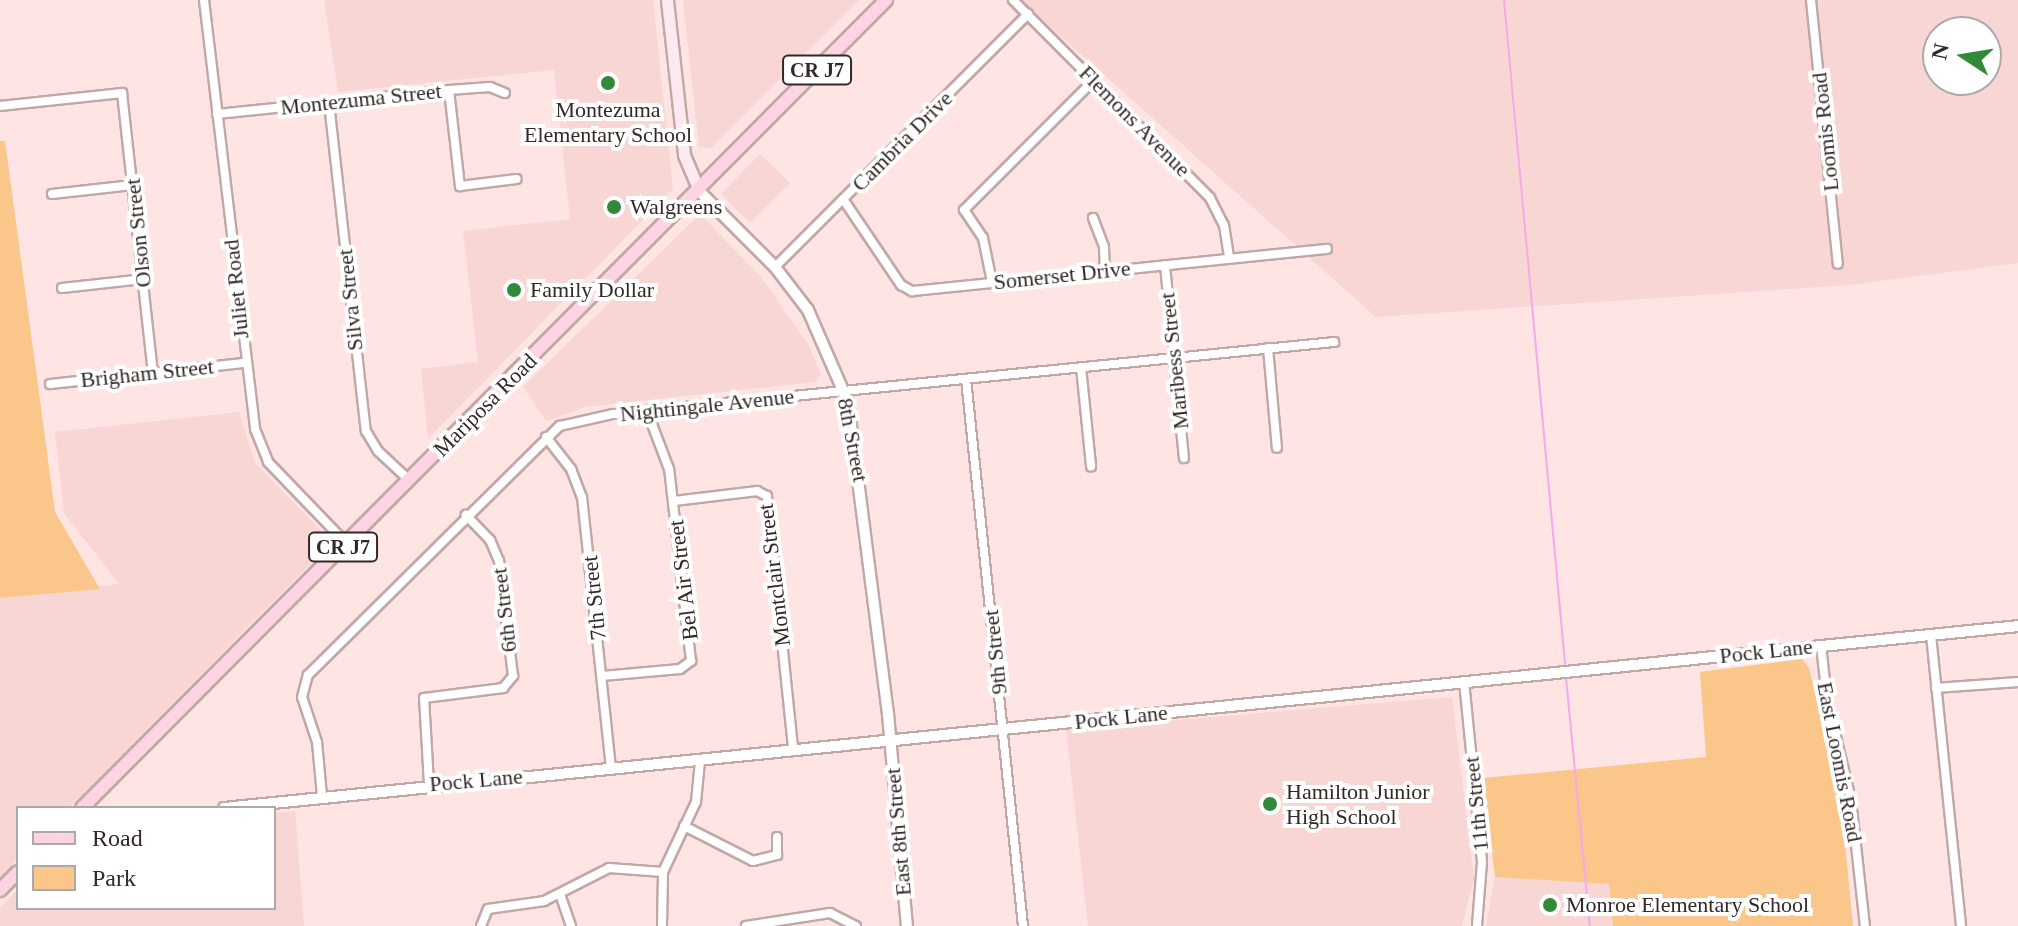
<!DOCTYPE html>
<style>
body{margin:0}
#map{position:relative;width:2018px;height:926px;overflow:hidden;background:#fee4e3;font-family:Georgia,serif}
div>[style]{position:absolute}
.built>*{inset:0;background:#f8d6d4}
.green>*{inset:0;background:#fac689}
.stream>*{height:2px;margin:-1px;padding:0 1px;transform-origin:1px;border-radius:1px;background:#f5a9ea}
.roads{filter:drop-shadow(2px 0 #c0a8a7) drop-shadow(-2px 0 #c0a8a7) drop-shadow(0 2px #c0a8a7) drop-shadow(0 -2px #c0a8a7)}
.minor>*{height:8px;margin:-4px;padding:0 4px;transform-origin:4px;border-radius:4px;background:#fff}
.tertiary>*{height:10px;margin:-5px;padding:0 5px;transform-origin:5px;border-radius:5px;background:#fff}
.secondary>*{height:11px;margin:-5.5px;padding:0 5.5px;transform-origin:5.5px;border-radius:5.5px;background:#ffe9f1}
.primary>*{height:12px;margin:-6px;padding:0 6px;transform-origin:6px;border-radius:6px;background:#fed3e2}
.dots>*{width:22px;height:22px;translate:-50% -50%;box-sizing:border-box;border:4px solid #fff;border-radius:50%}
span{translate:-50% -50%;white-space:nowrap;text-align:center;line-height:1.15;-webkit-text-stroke:8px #fff;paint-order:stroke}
.shield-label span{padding:2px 6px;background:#fff;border:2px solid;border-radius:6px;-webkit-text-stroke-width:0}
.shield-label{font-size:20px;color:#322828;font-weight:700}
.street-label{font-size:22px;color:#322828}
.poi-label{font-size:22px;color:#322828}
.left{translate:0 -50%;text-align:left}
.legend{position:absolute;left:16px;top:806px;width:260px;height:104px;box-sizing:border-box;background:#fff;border:2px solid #ada9a9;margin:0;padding:10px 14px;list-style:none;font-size:24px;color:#322828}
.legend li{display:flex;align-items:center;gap:16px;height:40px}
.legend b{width:40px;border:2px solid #ada9a9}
.north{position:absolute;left:1922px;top:16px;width:80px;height:80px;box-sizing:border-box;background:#fff;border:2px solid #ada9a9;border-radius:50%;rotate:282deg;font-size:22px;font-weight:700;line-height:32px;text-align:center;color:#322828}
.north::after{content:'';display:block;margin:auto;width:28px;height:36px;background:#328939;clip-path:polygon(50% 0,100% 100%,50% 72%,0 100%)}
</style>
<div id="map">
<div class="built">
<div style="clip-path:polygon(324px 0,653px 0,673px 189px,428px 439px,421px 369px,478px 362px,463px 231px,570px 219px,554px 70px,338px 92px)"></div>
<div style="clip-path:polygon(683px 0,859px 0,711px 148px,699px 147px)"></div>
<div style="clip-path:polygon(evenodd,1020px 0,2018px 0,2018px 263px,1849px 285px,1376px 317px,1020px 0,1938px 32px,1986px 32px,1986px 80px,1938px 80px,1938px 32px)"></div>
<div style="clip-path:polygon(760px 154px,790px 183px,750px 223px,721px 194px)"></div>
<div style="clip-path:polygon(700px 214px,761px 277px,808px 344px,821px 374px,815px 382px,585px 407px,546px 421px,523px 387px)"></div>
<div style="clip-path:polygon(239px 412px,255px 463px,332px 542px,69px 808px,18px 808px,18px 859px,0 877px,0 598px,119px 584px,64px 513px,55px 432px)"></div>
<div style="clip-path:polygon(1452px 697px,1474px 879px,1462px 926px,1088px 926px,1066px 729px)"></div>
<div style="clip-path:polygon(295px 811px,304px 926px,0 926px,0 908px,18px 889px,18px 908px,274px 908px,274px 813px)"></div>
<div style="clip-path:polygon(1495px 877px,1609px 884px,1613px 926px,1486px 926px)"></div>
</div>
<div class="green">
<div style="clip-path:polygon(0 141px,5px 141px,55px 512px,100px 589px,0 598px)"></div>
<div style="clip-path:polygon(1802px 659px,1809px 668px,1841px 803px,1853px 926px,1613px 926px,1609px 884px,1495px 877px,1483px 778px,1706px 757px,1700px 672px)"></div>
</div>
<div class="stream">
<div style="left:1504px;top:0;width:667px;rotate:84.75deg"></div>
<div style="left:1566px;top:678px;width:249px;rotate:84.5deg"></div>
</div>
<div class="roads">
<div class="minor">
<div style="left:204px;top:0;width:432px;rotate:83.2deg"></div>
<div style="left:255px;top:429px;width:35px;rotate:68deg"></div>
<div style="left:268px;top:462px;width:112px;rotate:46.1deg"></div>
<div style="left:1013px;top:0;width:279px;rotate:45.1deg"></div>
<div style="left:1210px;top:198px;width:30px;rotate:63deg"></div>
<div style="left:1224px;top:225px;width:33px;rotate:81deg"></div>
<div style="left:1811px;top:0;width:265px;rotate:84.2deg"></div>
<div style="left:449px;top:90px;width:97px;rotate:83.5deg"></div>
<div style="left:460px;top:186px;width:57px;rotate:-7deg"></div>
<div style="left:329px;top:103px;width:330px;rotate:83.6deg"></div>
<div style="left:366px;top:431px;width:23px;rotate:59deg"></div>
<div style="left:378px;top:451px;width:42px;rotate:43.1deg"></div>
<div style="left:0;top:106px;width:123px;rotate:-6.1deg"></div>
<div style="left:122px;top:93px;width:282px;rotate:83.7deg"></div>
<div style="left:217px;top:114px;width:233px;rotate:-5.9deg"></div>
<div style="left:449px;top:90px;width:41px;rotate:-4.2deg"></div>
<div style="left:490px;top:87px;width:16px;rotate:22deg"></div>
<div style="left:52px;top:194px;width:81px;rotate:-6.4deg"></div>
<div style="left:843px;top:199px;width:104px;rotate:56deg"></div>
<div style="left:901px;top:285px;width:13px;rotate:29deg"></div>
<div style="left:912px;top:291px;width:417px;rotate:-5.8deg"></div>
<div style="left:1093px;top:218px;width:31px;rotate:69deg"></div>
<div style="left:1104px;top:247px;width:24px;rotate:88deg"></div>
<div style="left:1165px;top:265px;width:194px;rotate:84.4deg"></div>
<div style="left:775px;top:267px;width:358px;rotate:-45deg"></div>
<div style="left:992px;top:282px;width:45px;rotate:-101.6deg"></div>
<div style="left:983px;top:238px;width:34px;rotate:-124deg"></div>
<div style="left:964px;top:210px;width:184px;rotate:-45deg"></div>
<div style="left:62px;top:288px;width:81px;rotate:-6.3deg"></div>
<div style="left:1268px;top:348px;width:100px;rotate:84.9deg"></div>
<div style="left:1081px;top:367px;width:100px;rotate:84.2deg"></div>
<div style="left:966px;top:379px;width:550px;rotate:84.05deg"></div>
<div style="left:50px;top:384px;width:195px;rotate:-6.2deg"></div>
<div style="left:546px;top:437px;width:41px;rotate:52deg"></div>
<div style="left:571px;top:469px;width:30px;rotate:69deg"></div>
<div style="left:582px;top:497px;width:274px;rotate:83.9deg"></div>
<div style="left:674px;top:501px;width:84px;rotate:-6.9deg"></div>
<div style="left:757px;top:491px;width:11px;rotate:27deg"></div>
<div style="left:767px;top:496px;width:253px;rotate:84.1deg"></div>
<div style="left:1931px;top:635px;width:293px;rotate:84.1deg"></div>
<div style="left:1821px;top:645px;width:54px;rotate:83.7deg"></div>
<div style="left:1827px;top:699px;width:104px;rotate:76.6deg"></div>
<div style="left:1851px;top:800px;width:127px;rotate:83.7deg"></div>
<div style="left:602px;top:676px;width:78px;rotate:-5.1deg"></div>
<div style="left:680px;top:669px;width:14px;rotate:-36deg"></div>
<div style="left:691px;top:661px;width:193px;rotate:-96.5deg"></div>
<div style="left:669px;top:469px;width:62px;rotate:-110.8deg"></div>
<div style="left:1464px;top:681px;width:182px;rotate:84.3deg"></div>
<div style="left:1482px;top:862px;width:64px;rotate:94.5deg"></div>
<div style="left:1936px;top:688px;width:82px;rotate:-4.2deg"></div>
<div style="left:429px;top:784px;width:86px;rotate:-93.3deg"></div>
<div style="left:424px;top:698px;width:80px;rotate:-7.2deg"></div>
<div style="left:503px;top:688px;width:16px;rotate:-50deg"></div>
<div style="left:513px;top:676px;width:116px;rotate:-96.9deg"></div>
<div style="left:499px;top:561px;width:23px;rotate:-113deg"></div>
<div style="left:490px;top:540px;width:35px;rotate:-134deg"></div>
<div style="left:322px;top:796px;width:54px;rotate:-95.3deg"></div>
<div style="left:317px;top:742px;width:47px;rotate:-108.4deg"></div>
<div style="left:302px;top:697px;width:23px;rotate:-75deg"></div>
<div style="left:308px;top:675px;width:354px;rotate:-44.7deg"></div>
<div style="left:560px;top:426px;width:54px;rotate:-12.8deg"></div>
<div style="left:613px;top:414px;width:725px;rotate:-5.7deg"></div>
<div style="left:684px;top:826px;width:77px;rotate:26.9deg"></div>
<div style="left:753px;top:861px;width:25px;rotate:-14deg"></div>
<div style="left:777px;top:855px;width:18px;rotate:-90deg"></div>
<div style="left:560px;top:894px;width:34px;rotate:71deg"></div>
<div style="left:481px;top:926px;width:18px;rotate:-68deg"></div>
<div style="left:488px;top:909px;width:57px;rotate:-8.1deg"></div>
<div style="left:544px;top:901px;width:73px;rotate:-26.9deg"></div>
<div style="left:609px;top:868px;width:54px;rotate:4.2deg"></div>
<div style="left:662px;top:926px;width:54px;rotate:-88.9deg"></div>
<div style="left:663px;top:872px;width:77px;rotate:-64.8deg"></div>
<div style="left:696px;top:802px;width:41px;rotate:-84.4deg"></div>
<div style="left:746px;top:926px;width:85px;rotate:-8.8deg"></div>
<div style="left:830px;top:913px;width:29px;rotate:27deg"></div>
</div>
<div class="tertiary">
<div style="left:699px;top:191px;width:107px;rotate:45deg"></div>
<div style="left:775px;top:267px;width:54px;rotate:52.5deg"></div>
<div style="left:808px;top:310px;width:100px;rotate:66.5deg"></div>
<div style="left:848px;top:402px;width:315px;rotate:82.7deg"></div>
<div style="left:888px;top:714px;width:213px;rotate:84.9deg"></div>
<div style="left:224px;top:808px;width:1803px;rotate:-5.79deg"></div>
</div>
<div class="secondary">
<div style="left:667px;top:0;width:156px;rotate:83.7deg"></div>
<div style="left:684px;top:155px;width:39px;rotate:67deg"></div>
</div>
<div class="primary">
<div style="left:82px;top:808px;width:1140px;rotate:-45.14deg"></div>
<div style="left:0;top:890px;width:25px;rotate:-45deg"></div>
</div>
</div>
<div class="dots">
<div style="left:608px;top:83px;background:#328939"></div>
<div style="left:614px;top:207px;background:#328939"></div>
<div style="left:514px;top:290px;background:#328939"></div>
<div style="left:1270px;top:804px;background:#328939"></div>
<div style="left:1550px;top:905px;background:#328939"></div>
</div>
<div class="shield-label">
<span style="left:817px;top:70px">CR J7</span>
<span style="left:343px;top:547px">CR J7</span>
</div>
<div class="street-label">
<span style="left:361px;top:99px;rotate:-6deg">Montezuma Street</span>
<span style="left:1135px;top:121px;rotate:45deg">Flemons Avenue</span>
<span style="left:1825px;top:132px;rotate:-96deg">Loomis Road</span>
<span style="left:902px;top:141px;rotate:-45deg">Cambria Drive</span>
<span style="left:138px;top:233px;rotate:-96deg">Olson Street</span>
<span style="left:1062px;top:275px;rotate:-6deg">Somerset Drive</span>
<span style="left:236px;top:289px;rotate:-96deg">Juliet Road</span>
<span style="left:350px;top:300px;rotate:-96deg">Silva Street</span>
<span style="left:1174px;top:361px;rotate:-96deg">Maribess Street</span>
<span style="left:147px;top:373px;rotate:-6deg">Brigham Street</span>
<span style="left:485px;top:405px;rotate:-45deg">Mariposa Road</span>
<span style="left:707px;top:405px;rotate:-6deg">Nightingale Avenue</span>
<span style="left:853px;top:440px;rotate:79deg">8th Street</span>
<span style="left:774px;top:575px;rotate:-97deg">Montclair Street</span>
<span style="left:683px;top:580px;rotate:-97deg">Bel Air Street</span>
<span style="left:594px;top:598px;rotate:-96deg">7th Street</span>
<span style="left:504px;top:610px;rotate:-97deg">6th Street</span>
<span style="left:1766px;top:651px;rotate:-6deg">Pock Lane</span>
<span style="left:995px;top:652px;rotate:-96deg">9th Street</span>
<span style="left:1121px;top:717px;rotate:-6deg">Pock Lane</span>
<span style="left:1840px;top:762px;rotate:79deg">East Loomis Road</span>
<span style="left:476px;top:780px;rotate:-5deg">Pock Lane</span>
<span style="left:1476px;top:804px;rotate:-96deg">11th Street</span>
<span style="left:898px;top:832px;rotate:-95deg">East 8th Street</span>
</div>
<div class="poi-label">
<span style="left:608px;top:122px">Montezuma<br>Elementary School</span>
<span class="left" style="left:630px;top:207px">Walgreens</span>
<span class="left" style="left:530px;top:290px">Family Dollar</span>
<span class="left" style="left:1286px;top:804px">Hamilton Junior<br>High School</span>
<span class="left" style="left:1566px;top:905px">Monroe Elementary School</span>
</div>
<ul class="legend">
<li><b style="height:10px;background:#fed3e2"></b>Road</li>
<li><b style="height:22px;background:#fac689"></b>Park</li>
</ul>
<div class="north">N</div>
</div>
